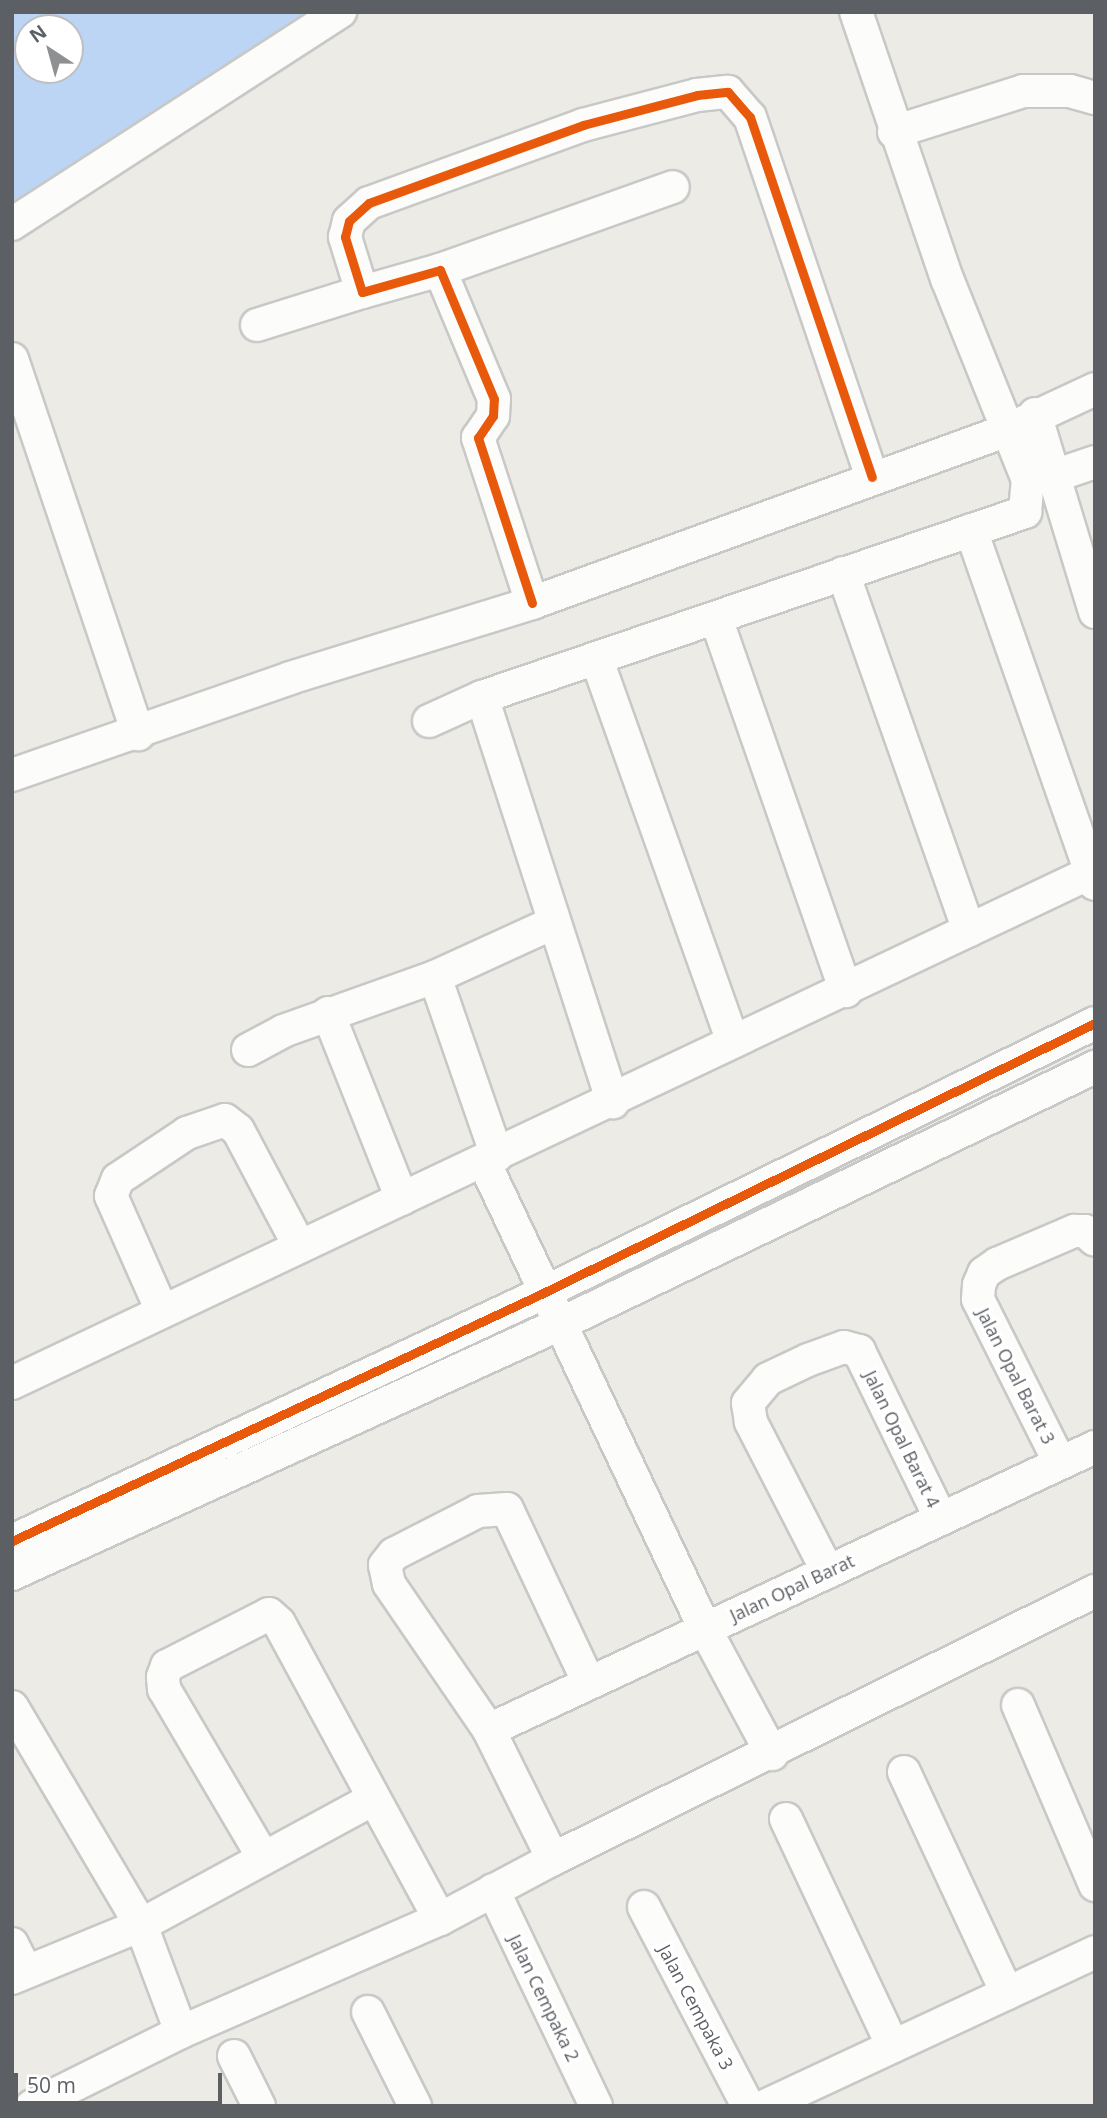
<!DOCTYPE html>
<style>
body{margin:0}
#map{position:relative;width:1107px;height:2118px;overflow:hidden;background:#ecebe6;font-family:"Open Sans",sans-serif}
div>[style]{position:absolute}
.water>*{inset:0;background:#bcd5f4}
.roads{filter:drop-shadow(2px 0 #c8c8c7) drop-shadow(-2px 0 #c8c8c7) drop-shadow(0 2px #c8c8c7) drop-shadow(0 -2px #c8c8c7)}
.street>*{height:32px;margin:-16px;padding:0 16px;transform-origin:16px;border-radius:16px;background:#fcfcfb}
.cycleway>*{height:9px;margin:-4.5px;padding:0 4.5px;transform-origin:4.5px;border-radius:4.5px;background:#e8590c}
span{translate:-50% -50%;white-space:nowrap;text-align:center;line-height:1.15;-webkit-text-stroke:7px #fff;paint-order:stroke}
.street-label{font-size:18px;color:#5c5f64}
.frame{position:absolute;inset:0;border:14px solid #5c5f64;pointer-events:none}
.north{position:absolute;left:14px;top:14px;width:70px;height:70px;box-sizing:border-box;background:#fff;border:2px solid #bebfc1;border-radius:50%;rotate:324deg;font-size:19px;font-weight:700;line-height:28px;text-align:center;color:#5c5f64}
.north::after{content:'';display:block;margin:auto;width:24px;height:32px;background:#8e9092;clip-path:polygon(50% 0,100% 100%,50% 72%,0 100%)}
.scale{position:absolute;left:14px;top:2073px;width:208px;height:32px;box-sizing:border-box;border:4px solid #5c5f64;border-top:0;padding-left:9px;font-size:21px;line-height:24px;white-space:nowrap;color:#5c5f64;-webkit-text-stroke:5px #fff;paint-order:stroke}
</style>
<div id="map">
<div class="water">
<div style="clip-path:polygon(evenodd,12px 12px,335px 12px,12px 222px,12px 12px,28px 28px,70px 28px,70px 70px,28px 70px,28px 28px)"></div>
</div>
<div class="roads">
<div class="street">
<div style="left:894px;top:132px;width:135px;rotate:-17.6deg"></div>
<div style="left:1023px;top:91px;width:47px"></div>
<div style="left:1070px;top:91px;width:26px;rotate:16deg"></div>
<div style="left:12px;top:224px;width:391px;rotate:-32.9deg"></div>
<div style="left:440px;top:270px;width:247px;rotate:-19.6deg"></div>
<div style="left:257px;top:325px;width:110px;rotate:-17.4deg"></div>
<div style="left:12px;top:359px;width:396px;rotate:71.4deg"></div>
<div style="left:1035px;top:414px;width:207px;rotate:73.1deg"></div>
<div style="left:1054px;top:476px;width:43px;rotate:-18.9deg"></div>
<div style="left:971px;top:530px;width:375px;rotate:70.7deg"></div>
<div style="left:843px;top:573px;width:379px;rotate:70.6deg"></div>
<div style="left:532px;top:603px;width:174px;rotate:-108.1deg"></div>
<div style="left:478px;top:438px;width:27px;rotate:-56deg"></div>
<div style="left:493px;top:416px;width:17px;rotate:-87deg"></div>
<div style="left:494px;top:399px;width:140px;rotate:-112.7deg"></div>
<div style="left:440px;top:270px;width:81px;rotate:164.2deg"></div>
<div style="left:362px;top:292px;width:58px;rotate:-107.2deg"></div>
<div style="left:345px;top:237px;width:16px;rotate:-76deg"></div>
<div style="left:349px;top:221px;width:27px;rotate:-42deg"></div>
<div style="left:369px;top:203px;width:228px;rotate:-20deg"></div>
<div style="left:583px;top:125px;width:118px;rotate:-14.7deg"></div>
<div style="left:697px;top:95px;width:31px;rotate:-6deg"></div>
<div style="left:728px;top:92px;width:33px;rotate:49deg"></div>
<div style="left:750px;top:117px;width:380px;rotate:71.3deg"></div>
<div style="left:717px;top:621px;width:392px;rotate:70.8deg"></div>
<div style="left:597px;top:660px;width:405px;rotate:70.4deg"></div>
<div style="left:482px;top:697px;width:426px;rotate:72.1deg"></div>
<div style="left:429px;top:721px;width:58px;rotate:-24.4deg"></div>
<div style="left:482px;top:697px;width:574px;rotate:-18.81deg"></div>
<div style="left:1025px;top:512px;width:32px;rotate:-85deg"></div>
<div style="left:1028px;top:480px;width:217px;rotate:-111.9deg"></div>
<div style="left:947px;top:279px;width:282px;rotate:-108.8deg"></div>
<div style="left:12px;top:775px;width:294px;rotate:-19.2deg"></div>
<div style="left:290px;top:678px;width:253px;rotate:-17.2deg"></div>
<div style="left:532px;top:603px;width:503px;rotate:-19.98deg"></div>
<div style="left:1005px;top:431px;width:99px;rotate:-25deg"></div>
<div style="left:435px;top:977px;width:189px;rotate:70.9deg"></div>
<div style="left:328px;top:1013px;width:200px;rotate:68.3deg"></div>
<div style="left:248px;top:1050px;width:40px;rotate:-28deg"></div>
<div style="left:283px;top:1031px;width:161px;rotate:-19.6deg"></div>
<div style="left:435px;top:977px;width:130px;rotate:-24.6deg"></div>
<div style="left:484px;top:1162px;width:517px;rotate:64.67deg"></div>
<div style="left:705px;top:1629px;width:142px;rotate:61.8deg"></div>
<div style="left:162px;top:1311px;width:126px;rotate:-113.9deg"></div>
<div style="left:111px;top:1196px;width:18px;rotate:-68deg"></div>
<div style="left:118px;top:1179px;width:83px;rotate:-33.7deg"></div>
<div style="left:187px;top:1133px;width:40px;rotate:-18.9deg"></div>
<div style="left:225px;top:1120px;width:16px;rotate:38deg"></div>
<div style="left:238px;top:1130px;width:130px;rotate:62.1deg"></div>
<div style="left:12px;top:1383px;width:1193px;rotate:-25.32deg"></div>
<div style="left:1060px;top:1463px;width:183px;rotate:-116.6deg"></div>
<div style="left:978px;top:1299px;width:14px;rotate:-86deg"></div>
<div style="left:979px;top:1285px;width:13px;rotate:-67deg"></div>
<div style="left:984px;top:1273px;width:16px;rotate:-35deg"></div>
<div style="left:997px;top:1264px;width:84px;rotate:-23.2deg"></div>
<div style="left:1074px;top:1231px;width:11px"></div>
<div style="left:1085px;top:1231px;width:13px;rotate:42deg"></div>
<div style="left:12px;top:1541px;width:586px;rotate:-25.03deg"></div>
<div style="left:543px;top:1293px;width:614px;rotate:-26.06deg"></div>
<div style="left:828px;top:1572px;width:169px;rotate:-117.2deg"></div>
<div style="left:751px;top:1422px;width:19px;rotate:-99deg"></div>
<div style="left:748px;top:1403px;width:31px;rotate:-50deg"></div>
<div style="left:768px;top:1379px;width:44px;rotate:-25.4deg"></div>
<div style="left:808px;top:1360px;width:38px;rotate:-20deg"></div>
<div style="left:844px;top:1347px;width:16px;rotate:15deg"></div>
<div style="left:859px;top:1351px;width:187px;rotate:64deg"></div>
<div style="left:12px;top:1574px;width:602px;rotate:-24.52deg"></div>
<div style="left:560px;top:1324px;width:594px;rotate:-25.66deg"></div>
<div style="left:1018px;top:1705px;width:196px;rotate:66.8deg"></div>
<div style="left:12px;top:1707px;width:253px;rotate:59.4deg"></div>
<div style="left:141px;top:1925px;width:114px;rotate:69.5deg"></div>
<div style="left:489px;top:1730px;width:669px;rotate:-25.03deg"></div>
<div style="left:904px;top:1772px;width:244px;rotate:65deg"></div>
<div style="left:786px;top:1819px;width:251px;rotate:64.8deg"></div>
<div style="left:263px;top:1857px;width:195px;rotate:-120.5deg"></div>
<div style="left:164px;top:1689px;width:12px;rotate:-95deg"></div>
<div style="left:163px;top:1677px;width:12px;rotate:-70deg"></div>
<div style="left:167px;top:1666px;width:114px;rotate:-27deg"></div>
<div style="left:269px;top:1614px;width:13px;rotate:42deg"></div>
<div style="left:279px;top:1623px;width:337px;rotate:61.5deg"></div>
<div style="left:553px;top:1859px;width:144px;rotate:-116.4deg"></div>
<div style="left:489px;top:1730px;width:177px;rotate:-124.4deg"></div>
<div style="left:389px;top:1584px;width:19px;rotate:-102deg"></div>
<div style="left:385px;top:1565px;width:14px;rotate:-51deg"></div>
<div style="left:394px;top:1554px;width:94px;rotate:-27.1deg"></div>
<div style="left:478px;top:1511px;width:29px;rotate:-4deg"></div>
<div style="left:507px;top:1509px;width:192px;rotate:64.8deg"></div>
<div style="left:493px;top:1890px;width:239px;rotate:64.5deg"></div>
<div style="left:644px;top:1907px;width:225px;rotate:62.4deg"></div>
<div style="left:12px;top:1944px;width:30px;rotate:63deg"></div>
<div style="left:12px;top:1978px;width:139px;rotate:-22.3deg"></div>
<div style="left:141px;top:1925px;width:262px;rotate:-28.5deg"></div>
<div style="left:368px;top:2012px;width:105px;rotate:63.4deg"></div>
<div style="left:234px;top:2056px;width:56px;rotate:63.4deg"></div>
<div style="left:32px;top:2106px;width:166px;rotate:-26.4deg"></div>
<div style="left:181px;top:2032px;width:283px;rotate:-23.6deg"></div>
<div style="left:440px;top:1919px;width:128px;rotate:-28deg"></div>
<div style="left:553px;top:1859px;width:605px;rotate:-26.31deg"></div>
<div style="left:765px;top:2106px;width:364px;rotate:-25deg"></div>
</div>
</div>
<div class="cycleway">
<div style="left:532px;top:603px;width:174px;rotate:-108.1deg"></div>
<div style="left:478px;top:438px;width:27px;rotate:-56deg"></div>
<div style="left:493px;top:416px;width:17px;rotate:-87deg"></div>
<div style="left:494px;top:399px;width:140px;rotate:-112.7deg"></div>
<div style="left:440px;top:270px;width:81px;rotate:164.2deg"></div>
<div style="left:362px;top:292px;width:58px;rotate:-107.2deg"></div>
<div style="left:345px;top:237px;width:16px;rotate:-76deg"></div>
<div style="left:349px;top:221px;width:27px;rotate:-42deg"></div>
<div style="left:369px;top:203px;width:228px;rotate:-20deg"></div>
<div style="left:583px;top:125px;width:118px;rotate:-14.7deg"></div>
<div style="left:697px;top:95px;width:31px;rotate:-6deg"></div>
<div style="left:728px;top:92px;width:33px;rotate:49deg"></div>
<div style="left:750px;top:117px;width:380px;rotate:71.3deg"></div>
<div style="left:12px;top:1541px;width:586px;rotate:-25.03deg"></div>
<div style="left:543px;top:1293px;width:614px;rotate:-26.06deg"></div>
</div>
<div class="street-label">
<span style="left:1016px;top:1376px;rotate:63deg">Jalan Opal Barat 3</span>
<span style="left:902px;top:1439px;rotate:64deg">Jalan Opal Barat 4</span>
<span style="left:792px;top:1588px;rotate:-25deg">Jalan Opal Barat</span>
<span style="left:544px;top:1998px;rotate:64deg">Jalan Cempaka 2</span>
<span style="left:696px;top:2007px;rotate:62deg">Jalan Cempaka 3</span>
</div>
<div class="frame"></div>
<div class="north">N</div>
<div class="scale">50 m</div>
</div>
